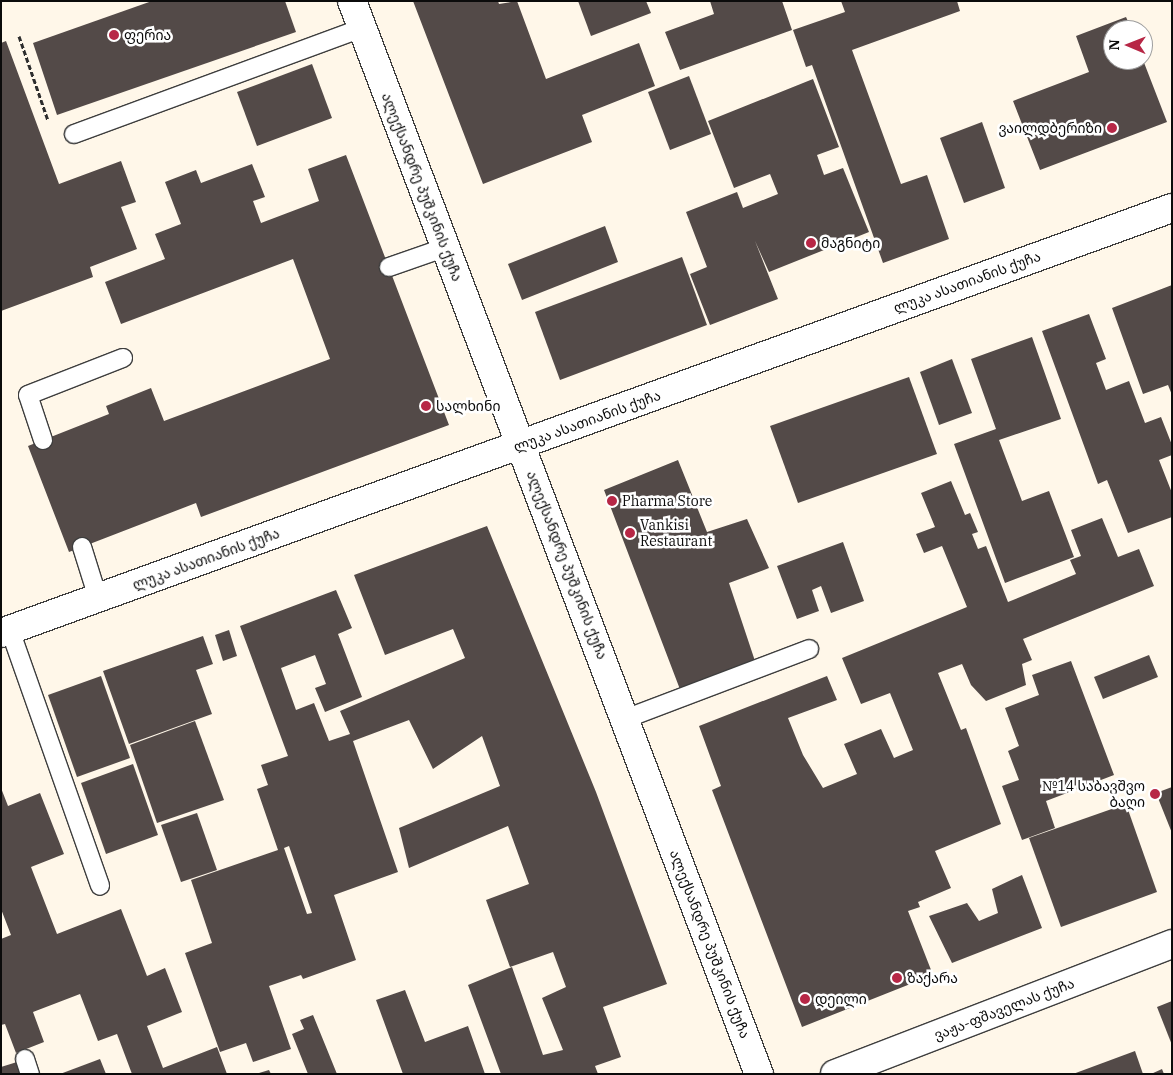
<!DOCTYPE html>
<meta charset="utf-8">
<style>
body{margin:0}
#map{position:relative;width:1173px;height:1075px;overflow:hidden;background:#fff7e9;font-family:"IBM Plex Serif","Noto Sans Georgian",serif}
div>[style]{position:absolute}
.building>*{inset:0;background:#534a48}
.path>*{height:3px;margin-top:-1.5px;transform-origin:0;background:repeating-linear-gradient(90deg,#2d2d2d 0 5px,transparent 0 7.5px)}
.roads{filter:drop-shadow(1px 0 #3e3e3e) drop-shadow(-1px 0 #3e3e3e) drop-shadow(0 1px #3e3e3e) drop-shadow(0 -1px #3e3e3e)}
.service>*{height:18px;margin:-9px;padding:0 9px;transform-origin:9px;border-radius:9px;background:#fff}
.minor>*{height:28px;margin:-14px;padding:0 14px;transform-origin:14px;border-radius:14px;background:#fff}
.tertiary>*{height:28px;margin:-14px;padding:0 14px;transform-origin:14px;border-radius:14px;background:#fff}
.dots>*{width:14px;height:14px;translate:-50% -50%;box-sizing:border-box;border:2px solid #fff;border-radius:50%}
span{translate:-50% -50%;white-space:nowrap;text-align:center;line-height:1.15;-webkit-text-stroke:5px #fff;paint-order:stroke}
.poi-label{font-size:14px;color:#0b0b0b}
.left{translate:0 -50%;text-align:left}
.right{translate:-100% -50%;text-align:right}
.street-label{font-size:14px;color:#0b0b0b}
.frame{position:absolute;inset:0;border:2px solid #0b0b0b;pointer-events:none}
.north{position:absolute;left:1103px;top:20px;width:50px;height:50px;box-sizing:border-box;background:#fff;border:1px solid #9d9d9d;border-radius:50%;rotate:271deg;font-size:14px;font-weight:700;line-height:20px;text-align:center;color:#0b0b0b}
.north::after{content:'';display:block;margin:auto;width:18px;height:22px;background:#b72746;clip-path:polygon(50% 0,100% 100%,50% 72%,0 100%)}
</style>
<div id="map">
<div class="building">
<div style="clip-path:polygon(152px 1px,285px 1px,296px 32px,57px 115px,33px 43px)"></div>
<div style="clip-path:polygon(413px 1px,498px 1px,499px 4px,517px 1px,546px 79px,639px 43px,655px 86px,582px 115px,592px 142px,483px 184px)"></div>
<div style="clip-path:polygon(578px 1px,646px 1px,651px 13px,591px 36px)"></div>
<div style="clip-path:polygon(710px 1px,782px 1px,792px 30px,680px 70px,665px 32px,714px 14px)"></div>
<div style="clip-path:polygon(841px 1px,957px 1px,960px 11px,852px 50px,901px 184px,927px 175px,949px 239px,883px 263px,812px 65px,806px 67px,793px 30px,845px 12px)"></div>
<div style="clip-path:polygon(1126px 17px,1132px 30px,1113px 30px,1113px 60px,1143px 60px,1167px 122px,1040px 170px,1013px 101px,1089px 72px,1076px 36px)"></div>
<div style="clip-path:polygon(6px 41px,59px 184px,121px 161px,136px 202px,121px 207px,137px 249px,90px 267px,93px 277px,1px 311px,1px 43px)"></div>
<div style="clip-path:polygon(312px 64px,332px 118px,257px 146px,237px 92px)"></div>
<div style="clip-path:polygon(689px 76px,711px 134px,670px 150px,648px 92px)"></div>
<div style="clip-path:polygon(813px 79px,839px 147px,817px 155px,824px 175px,843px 168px,869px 232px,769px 272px,755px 241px,778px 299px,710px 325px,690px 274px,707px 267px,686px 212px,737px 192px,743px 208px,778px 194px,770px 174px,734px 188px,708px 121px)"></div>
<div style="clip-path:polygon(982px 122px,1005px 188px,964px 203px,940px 138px)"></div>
<div style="clip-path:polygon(346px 155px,449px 425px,201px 517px,196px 503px,69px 552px,28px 446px,109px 414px,106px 406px,151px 388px,164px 421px,330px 359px,293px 259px,121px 324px,105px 282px,165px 259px,155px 234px,181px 224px,165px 182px,196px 170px,201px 183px,252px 164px,265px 197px,253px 201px,261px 223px,319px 201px,308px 169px)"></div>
<div style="clip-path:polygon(605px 226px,618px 262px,522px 300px,508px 264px)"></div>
<div style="clip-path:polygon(682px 257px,707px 325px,560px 380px,535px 312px)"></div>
<div style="clip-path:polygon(1172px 285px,1172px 395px,1168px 385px,1143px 394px,1112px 308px)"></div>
<div style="clip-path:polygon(1089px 314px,1106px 359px,1096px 363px,1106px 390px,1129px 381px,1145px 423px,1161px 417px,1172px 445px,1172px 455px,1159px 460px,1172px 493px,1172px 517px,1128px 533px,1107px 480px,1098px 484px,1042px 331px)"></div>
<div style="clip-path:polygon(1032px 337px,1061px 419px,999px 440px,1022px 501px,1049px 491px,1074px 557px,1005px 583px,954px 444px,996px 429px,971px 359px)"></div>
<div style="clip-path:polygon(952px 359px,972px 413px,939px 425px,920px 372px)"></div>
<div style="clip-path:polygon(909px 377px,937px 454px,798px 503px,770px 426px)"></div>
<div style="clip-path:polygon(678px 460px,707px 532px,747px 519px,769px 568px,729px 583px,756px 664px,681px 692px,604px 490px)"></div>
<div style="clip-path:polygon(951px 481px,965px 515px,970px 513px,978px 532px,972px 534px,978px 549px,986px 546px,1008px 602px,1076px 574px,1070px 560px,1081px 556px,1071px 530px,1102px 518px,1118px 557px,1139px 549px,1154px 586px,1023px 639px,1032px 660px,1022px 664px,1026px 685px,986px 701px,971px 685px,962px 664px,938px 673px,961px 730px,966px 728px,1001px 824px,935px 851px,951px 888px,918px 902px,920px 907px,908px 911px,933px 975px,802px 1027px,712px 790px,721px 786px,699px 726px,827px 676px,837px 700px,788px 718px,803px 755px,823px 788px,857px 774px,844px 744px,881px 729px,894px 758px,913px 750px,890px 693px,861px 704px,842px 658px,967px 607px,942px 546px,924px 553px,916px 534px,935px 527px,921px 493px)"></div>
<div style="clip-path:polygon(evenodd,487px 526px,596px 792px,667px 984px,603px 1007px,621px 1057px,595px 1066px,598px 1074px,501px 1074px,468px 985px,512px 967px,543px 1055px,563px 1050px,542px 998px,566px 987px,553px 952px,510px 967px,486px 900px,529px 884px,508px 826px,409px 868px,399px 828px,500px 786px,482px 736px,433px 769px,409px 720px,353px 741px,398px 872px,334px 895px,356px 960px,303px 979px,301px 975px,269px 986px,291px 1049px,253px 1062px,246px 1043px,220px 1052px,185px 953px,212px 943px,191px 880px,278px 850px,257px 789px,268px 785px,261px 765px,288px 756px,240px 626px,336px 590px,352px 628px,338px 634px,362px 697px,325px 712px,315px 688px,326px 684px,315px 655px,281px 668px,296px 710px,314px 703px,329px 741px,350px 734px,340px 711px,465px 658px,453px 629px,385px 655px,354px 575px,487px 526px,289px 846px,312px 913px,307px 914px,284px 848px,289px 846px)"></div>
<div style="clip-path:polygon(843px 542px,864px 601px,831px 613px,821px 586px,812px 590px,819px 611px,797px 619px,777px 566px)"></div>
<div style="clip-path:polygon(229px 630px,237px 656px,223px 661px,215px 635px)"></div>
<div style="clip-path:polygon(203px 636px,213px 664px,196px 670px,212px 714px,129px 744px,103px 671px)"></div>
<div style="clip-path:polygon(1149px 655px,1158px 677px,1103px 699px,1094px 677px)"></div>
<div style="clip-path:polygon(1071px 661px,1114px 775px,1046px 801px,1055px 828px,1022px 840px,1002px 786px,1019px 780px,1008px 751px,1019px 746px,1005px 708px,1039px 695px,1032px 675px)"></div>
<div style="clip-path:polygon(101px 676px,130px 758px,77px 777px,48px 695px)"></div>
<div style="clip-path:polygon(195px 721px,224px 800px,157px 823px,130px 745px)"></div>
<div style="clip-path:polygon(133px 764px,158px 835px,106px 854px,81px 783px)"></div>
<div style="clip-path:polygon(1172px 787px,1172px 833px,1156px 793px)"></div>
<div style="clip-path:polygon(1px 788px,8px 806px,40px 793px,64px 854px,31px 867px,57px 934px,121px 909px,147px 976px,165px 968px,182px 1012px,147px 1026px,163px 1068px,217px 1047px,227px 1074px,132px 1074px,117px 1034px,98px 1041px,80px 994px,33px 1012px,44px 1042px,16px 1053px,5px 1024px,1px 1025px,1px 939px,11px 935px,1px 909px)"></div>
<div style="clip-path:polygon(1126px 804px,1157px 892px,1061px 927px,1029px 838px)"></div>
<div style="clip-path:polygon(197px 813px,217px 870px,181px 882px,161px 825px)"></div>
<div style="clip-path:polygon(1022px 875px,1042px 928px,952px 963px,929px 916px,967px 903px,979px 921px,998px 913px,992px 889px)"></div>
<div style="clip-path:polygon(405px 990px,425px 1042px,468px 1026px,485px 1074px,403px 1074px,376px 1000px)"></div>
<div style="clip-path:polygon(1172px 1001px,1172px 1045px,1157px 1007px)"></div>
<div style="clip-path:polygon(313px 1015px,337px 1074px,308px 1074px,292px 1034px,304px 1029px,300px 1020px)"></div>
<div style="clip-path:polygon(1135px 1051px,1143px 1074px,1073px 1074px)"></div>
<div style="clip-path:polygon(100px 1059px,106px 1074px,60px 1074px)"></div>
<div style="clip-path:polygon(17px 1062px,21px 1074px,1px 1074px,1px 1067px)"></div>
<div style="clip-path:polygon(1162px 1069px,1164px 1074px,1151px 1074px)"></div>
<div style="clip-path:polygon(269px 1070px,271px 1074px,259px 1074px,259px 1073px)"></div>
</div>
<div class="path">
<div style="left:19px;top:36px;width:89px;rotate:71deg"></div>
</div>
<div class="roads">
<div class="service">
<div style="left:74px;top:134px;width:307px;rotate:-20.2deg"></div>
<div style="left:389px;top:267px;width:58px;rotate:-19.1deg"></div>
<div style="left:43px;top:440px;width:47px;rotate:-108.4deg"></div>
<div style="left:28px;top:395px;width:102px;rotate:-21.3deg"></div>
<div style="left:82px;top:547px;width:53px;rotate:72.6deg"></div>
<div style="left:10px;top:630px;width:271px;rotate:70.6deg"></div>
<div style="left:625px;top:719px;width:197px;rotate:-20.8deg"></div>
<div style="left:25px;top:1059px;width:16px;rotate:72deg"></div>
</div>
<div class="minor">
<div style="left:835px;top:1074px;width:361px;rotate:-21.1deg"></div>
</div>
<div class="tertiary">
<div style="left:352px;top:1px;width:1148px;rotate:69.23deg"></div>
<div style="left:1px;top:633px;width:1246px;rotate:-19.95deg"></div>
</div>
</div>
<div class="dots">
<div style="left:114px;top:35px;background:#b72746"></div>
<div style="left:1112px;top:128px;background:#b72746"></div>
<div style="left:811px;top:243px;background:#b72746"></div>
<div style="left:426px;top:406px;background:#b72746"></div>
<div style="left:612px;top:501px;background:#b72746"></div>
<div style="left:630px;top:533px;background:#b72746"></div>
<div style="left:1155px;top:794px;background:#b72746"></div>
<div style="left:897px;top:978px;background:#b72746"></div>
<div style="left:805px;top:999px;background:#b72746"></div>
</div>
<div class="poi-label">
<span class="left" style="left:124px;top:35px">ფერია</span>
<span class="right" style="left:1102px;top:128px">ვაილდბერიზი</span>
<span class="left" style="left:821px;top:243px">მაგნიტი</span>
<span class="left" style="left:436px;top:406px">სალხინი</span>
<span class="left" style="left:622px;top:501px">Pharma Store</span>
<span class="left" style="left:640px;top:533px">Vankisi<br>Restaurant</span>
<span class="right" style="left:1145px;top:794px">№14 საბავშვო<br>ბაღი</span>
<span class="left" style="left:907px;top:978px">ზაქარა</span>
<span class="left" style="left:815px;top:999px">დეილი</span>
</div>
<div class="street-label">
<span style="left:422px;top:187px;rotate:69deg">ალექსანდრე პუშკინის ქუჩა</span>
<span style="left:967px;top:282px;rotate:-20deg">ლუკა ასათიანის ქუჩა</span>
<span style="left:587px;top:421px;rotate:-20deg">ლუკა ასათიანის ქუჩა</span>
<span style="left:206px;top:559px;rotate:-20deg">ლუკა ასათიანის ქუჩა</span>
<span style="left:567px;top:565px;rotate:69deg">ალექსანდრე პუშკინის ქუჩა</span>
<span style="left:710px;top:944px;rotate:69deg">ალექსანდრე პუშკინის ქუჩა</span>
<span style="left:1004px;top:1009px;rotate:-21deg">ვაჟა-ფშაველას ქუჩა</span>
</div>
<div class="frame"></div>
<div class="north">N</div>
</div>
